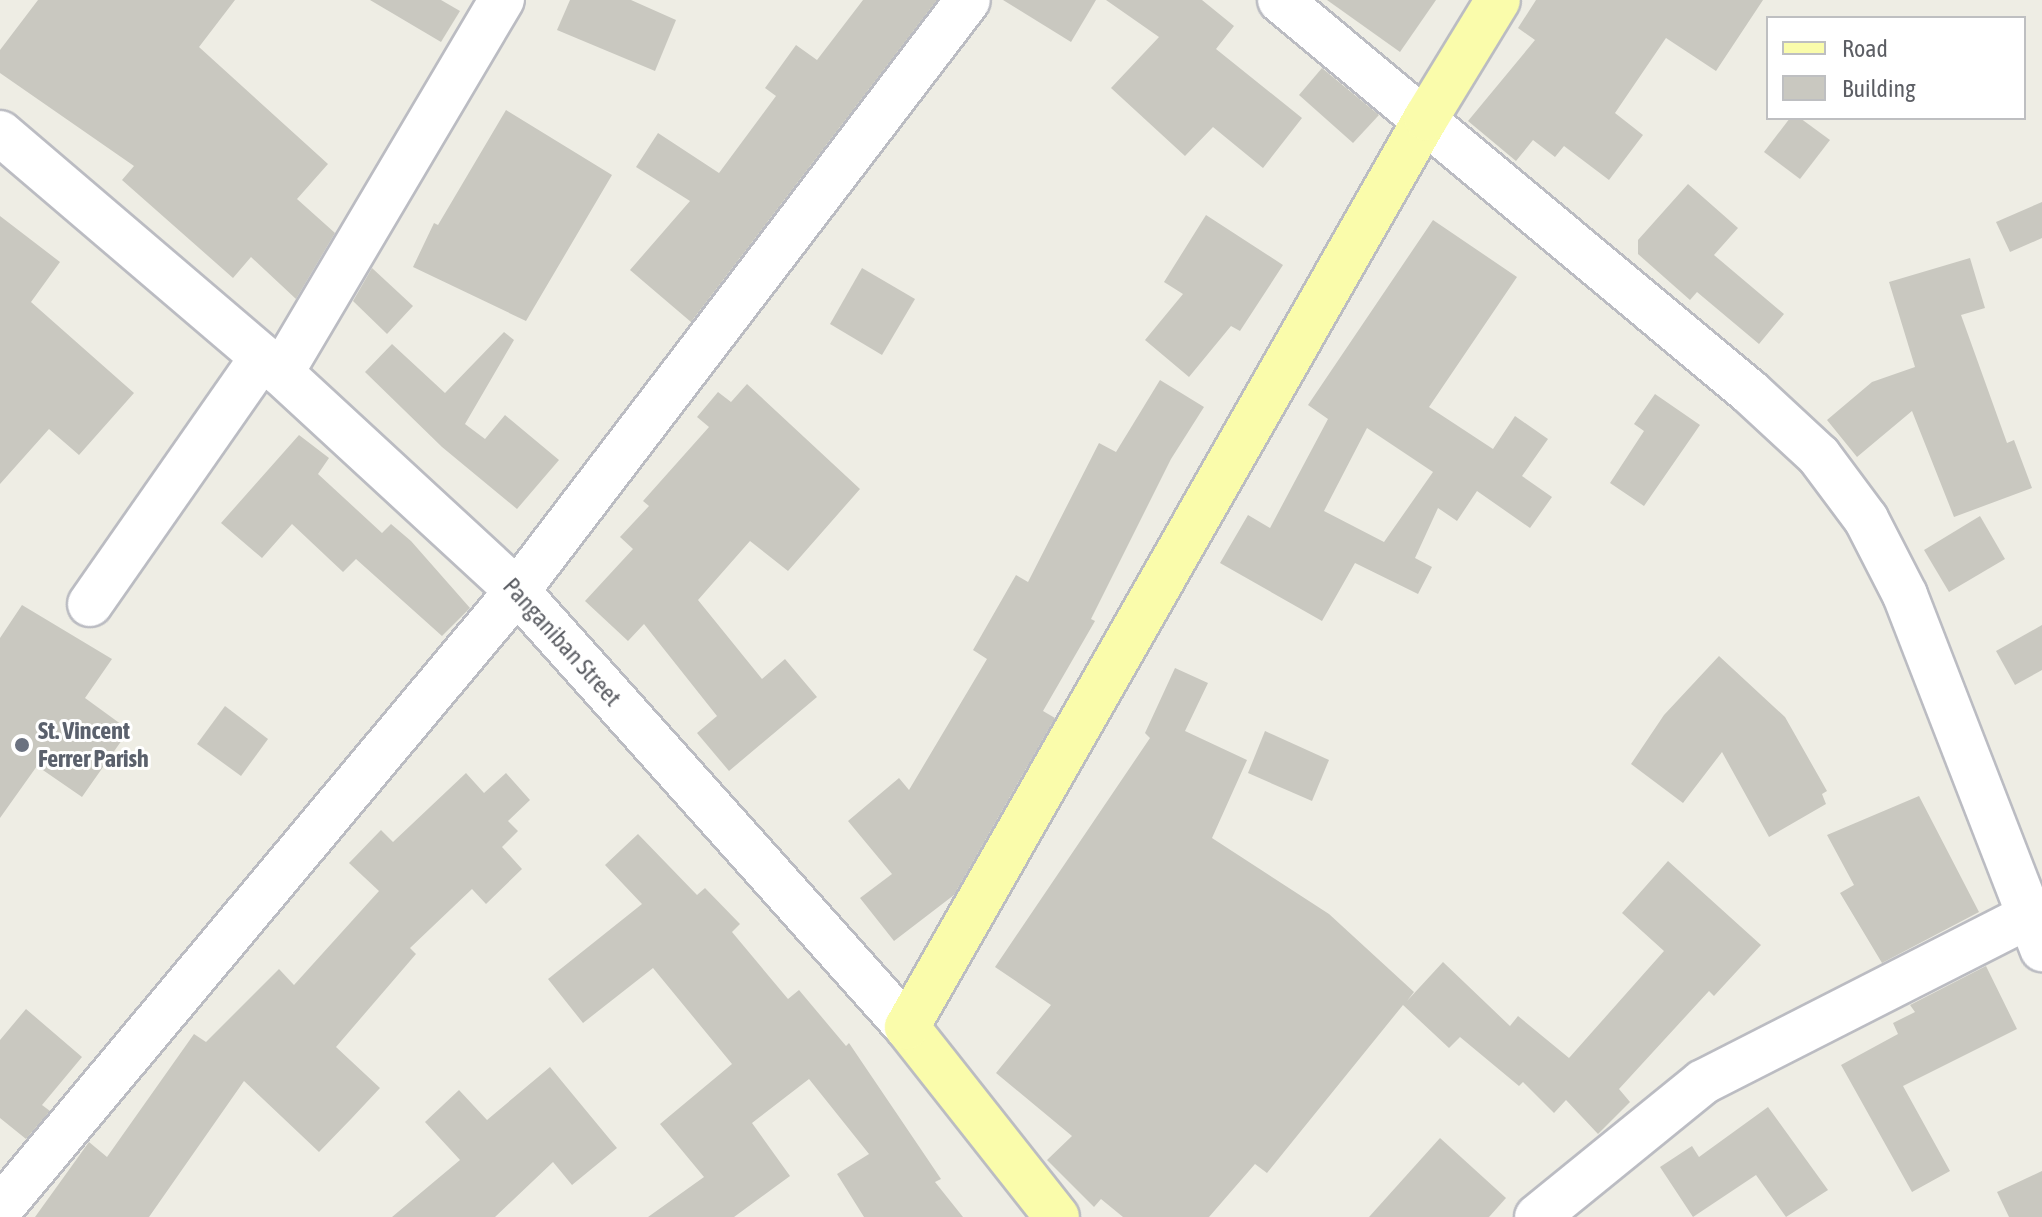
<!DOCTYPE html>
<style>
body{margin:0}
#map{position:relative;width:2042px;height:1217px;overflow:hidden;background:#eeede4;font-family:"Asap Condensed",sans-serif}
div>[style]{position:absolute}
.building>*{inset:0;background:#c9c8c0}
.roads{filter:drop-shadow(2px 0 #bbbcc2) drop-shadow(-2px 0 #bbbcc2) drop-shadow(0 2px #bbbcc2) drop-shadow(0 -2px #bbbcc2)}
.minor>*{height:44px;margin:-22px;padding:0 22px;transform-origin:22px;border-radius:22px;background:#fff}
.major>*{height:44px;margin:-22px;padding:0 22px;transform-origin:22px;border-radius:22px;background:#fafcab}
.dots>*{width:22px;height:22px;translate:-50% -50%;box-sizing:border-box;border:4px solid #fff;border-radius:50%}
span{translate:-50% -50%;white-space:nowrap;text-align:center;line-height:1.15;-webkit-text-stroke:6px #fff;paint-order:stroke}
.street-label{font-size:24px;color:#5c5e64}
.worship-label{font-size:24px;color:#5b616d;font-weight:700}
.left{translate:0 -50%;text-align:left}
.legend{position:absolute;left:1766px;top:16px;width:260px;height:104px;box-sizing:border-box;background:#fff;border:2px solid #bebfc1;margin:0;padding:10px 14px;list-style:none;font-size:24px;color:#5c5e64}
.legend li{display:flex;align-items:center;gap:16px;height:40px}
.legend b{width:40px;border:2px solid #bebfc1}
</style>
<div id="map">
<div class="building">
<div style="clip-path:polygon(38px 0,235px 0,199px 47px,328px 164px,297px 199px,335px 233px,296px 299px,251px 257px,233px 278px,122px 180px,134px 166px,0 73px,0 50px)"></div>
<div style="clip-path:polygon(370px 0,441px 0,460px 11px,441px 42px)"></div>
<div style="clip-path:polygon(570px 0,631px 0,676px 20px,655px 71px,557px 30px)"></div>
<div style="clip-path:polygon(863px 0,937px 0,691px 322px,630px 270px,690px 201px,636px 167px,658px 133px,719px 173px,776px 96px,765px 88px,796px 45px,817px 60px)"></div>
<div style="clip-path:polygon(1003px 0,1096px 0,1071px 42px)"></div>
<div style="clip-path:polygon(1106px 0,1202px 0,1234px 26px,1216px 49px,1302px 118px,1263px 168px,1213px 127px,1185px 156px,1111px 88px,1159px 37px)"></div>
<div style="clip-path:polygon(1327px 0,1436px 0,1400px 52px)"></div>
<div style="clip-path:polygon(1536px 0,1763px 0,1716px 71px,1666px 38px,1615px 113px,1643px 135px,1609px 180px,1564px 146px,1555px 157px,1533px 140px,1516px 161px,1468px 121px,1535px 40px,1518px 28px)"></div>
<div style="clip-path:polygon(1322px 68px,1379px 115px,1353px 143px,1299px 95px)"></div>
<div style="clip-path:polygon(506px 110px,612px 175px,526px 321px,413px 267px,434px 223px,438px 225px)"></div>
<div style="clip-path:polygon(1790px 118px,1800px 118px,1830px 140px,1800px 179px,1764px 152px)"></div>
<div style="clip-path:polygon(1688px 184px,1738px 228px,1714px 255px,1784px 314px,1759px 344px,1697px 292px,1690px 300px,1638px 254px,1638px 240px)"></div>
<div style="clip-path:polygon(2042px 202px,2042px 238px,2010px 252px,1996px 222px)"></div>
<div style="clip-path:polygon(1206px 215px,1283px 265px,1240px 331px,1231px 326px,1189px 377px,1145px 340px,1183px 294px,1164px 282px)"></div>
<div style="clip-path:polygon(0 216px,60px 262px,31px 302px,134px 393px,79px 455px,49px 429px,0 484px)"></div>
<div style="clip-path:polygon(evenodd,1433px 220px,1517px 277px,1429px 407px,1493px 449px,1515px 416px,1548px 439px,1522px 476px,1552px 497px,1530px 528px,1477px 491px,1457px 521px,1438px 508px,1415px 558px,1432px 567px,1418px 594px,1355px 563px,1322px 621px,1220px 563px,1248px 515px,1270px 528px,1328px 419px,1308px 405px,1433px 220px,1367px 428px,1433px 472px,1384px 542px,1324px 511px,1367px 428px)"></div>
<div style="clip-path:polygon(1970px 258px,1985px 308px,1961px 315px,2007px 443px,2014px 440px,2032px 488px,1954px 517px,1912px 411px,1857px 457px,1827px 420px,1872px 382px,1915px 367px,1889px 282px)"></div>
<div style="clip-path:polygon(372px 268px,413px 306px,387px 334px,353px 301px)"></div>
<div style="clip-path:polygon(862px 268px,915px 299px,882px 355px,830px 324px)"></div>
<div style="clip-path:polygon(504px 332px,514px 340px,465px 424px,485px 439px,505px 415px,559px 460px,517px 509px,442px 447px,365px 372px,392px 344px,445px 393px)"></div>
<div style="clip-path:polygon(1160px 380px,1204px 407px,1171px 459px,1091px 619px,1095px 621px,1043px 711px,1055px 718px,954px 895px,894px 941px,860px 898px,892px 874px,848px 821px,899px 778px,909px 790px,987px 659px,973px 650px,1016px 575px,1028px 582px,1099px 443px,1116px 452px)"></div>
<div style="clip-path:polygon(747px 384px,860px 489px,788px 571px,750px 541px,698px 600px,762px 679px,785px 659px,817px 697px,729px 771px,697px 733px,717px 716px,644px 624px,628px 641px,585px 601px,633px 549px,620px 537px,649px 506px,643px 501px,709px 427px,697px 417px,718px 392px,731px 402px)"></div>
<div style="clip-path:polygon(1655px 394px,1700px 425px,1644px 506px,1610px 483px,1644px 431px,1634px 424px)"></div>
<div style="clip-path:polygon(299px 435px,329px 458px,318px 474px,382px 533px,391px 524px,411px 541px,470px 608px,442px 636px,356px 559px,343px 572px,292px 524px,262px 558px,221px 523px)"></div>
<div style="clip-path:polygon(1980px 516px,2005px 559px,1949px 592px,1924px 550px)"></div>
<div style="clip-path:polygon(22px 605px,112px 659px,85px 698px,129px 730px,82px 797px,37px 766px,0 818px,0 638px)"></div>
<div style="clip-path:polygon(2042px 625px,2042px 670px,2015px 685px,1996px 651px)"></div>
<div style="clip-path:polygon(1719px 656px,1785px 717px,1827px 791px,1822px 794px,1826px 804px,1769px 837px,1722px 752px,1683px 803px,1631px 764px,1664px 715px)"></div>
<div style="clip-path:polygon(1175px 668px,1208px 683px,1185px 731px,1247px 760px,1212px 838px,1329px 914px,1414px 992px,1407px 1001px,1443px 962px,1510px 1026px,1518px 1016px,1569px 1058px,1664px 951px,1622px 913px,1668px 861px,1761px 945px,1714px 996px,1709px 991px,1619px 1089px,1630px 1102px,1598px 1134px,1566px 1100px,1554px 1113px,1523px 1082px,1519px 1086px,1460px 1037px,1449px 1048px,1403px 1005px,1267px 1173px,1255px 1164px,1209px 1217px,1123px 1217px,1101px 1199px,1094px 1207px,1047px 1160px,1072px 1136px,996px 1073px,1051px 1005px,995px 967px,1150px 738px,1145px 733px)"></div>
<div style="clip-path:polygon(225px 706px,268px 739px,241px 776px,197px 744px)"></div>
<div style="clip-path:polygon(1265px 731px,1329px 760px,1312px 801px,1248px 773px)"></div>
<div style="clip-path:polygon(466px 773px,484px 793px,506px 773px,530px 800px,508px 821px,518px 831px,502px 847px,522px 869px,486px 904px,472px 889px,410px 948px,416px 954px,336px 1047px,380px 1088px,351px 1119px,319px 1152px,244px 1081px,149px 1217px,35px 1217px,89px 1142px,107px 1157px,194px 1034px,206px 1042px,279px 969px,294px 985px,379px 891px,349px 863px,381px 830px,393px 842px)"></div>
<div style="clip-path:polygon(1919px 796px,1979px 912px,1882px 963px,1840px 893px,1854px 885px,1827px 835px)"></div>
<div style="clip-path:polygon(638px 834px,697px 895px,705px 888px,740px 924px,732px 932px,788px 999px,799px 990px,846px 1046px,849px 1043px,941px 1179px,935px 1182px,963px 1217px,864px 1217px,837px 1174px,869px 1154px,809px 1079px,752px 1123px,790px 1176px,734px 1217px,648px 1217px,704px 1177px,660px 1124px,732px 1064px,653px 968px,583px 1023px,548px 979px,642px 904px,605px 865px)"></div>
<div style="clip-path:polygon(1986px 966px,2017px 1029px,1903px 1086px,1950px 1171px,1912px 1192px,1841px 1065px,1898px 1034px,1893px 1023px,1915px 1012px,1910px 1005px)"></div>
<div style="clip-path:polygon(26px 1009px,82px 1057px,42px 1105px,50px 1111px,26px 1139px,0 1118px,0 1040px)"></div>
<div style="clip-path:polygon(550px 1067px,617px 1148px,572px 1185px,553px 1162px,495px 1217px,392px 1217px,460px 1160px,425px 1122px,459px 1090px,487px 1120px)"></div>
<div style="clip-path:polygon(1768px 1107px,1828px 1190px,1786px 1217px,1756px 1175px,1693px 1217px,1660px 1167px,1692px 1146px,1699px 1157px)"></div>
<div style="clip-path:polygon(1440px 1138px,1506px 1198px,1489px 1217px,1369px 1217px)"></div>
<div style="clip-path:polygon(2042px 1171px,2042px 1217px,2009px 1217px,1997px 1192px)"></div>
</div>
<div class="roads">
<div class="minor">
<div style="left:1280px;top:0;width:612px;rotate:39.83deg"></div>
<div style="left:1750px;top:392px;width:94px;rotate:42.8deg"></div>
<div style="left:1819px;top:456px;width:79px;rotate:53.3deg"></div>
<div style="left:1866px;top:519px;width:85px;rotate:62.8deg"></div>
<div style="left:1905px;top:595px;width:380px;rotate:68.8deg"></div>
<div style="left:0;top:133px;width:370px;rotate:40.5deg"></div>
<div style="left:281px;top:373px;width:321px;rotate:42.7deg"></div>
<div style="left:517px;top:591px;width:585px;rotate:48.19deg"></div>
<div style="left:281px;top:373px;width:434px;rotate:-59.4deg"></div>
<div style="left:90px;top:604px;width:301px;rotate:-55.1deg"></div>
<div style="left:0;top:1209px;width:806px;rotate:-50.09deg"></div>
<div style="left:517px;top:591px;width:743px;rotate:-52.65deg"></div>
<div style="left:1537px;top:1217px;width:214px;rotate:-39.1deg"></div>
<div style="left:1703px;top:1082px;width:364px;rotate:-27deg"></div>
</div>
<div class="major">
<div style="left:1057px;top:1217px;width:242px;rotate:-128.3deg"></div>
<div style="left:907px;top:1027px;width:1047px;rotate:-60.28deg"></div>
<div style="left:1426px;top:118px;width:138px;rotate:-58.6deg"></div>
</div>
</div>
<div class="dots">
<div style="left:22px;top:745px;background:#6b7280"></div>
</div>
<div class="street-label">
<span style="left:562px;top:642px;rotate:48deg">Panganiban Street</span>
</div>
<div class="worship-label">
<span class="left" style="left:38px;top:745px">St. Vincent<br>Ferrer Parish</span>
</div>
<ul class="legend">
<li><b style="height:10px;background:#fafcab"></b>Road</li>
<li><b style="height:22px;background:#c9c8c0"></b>Building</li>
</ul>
</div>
